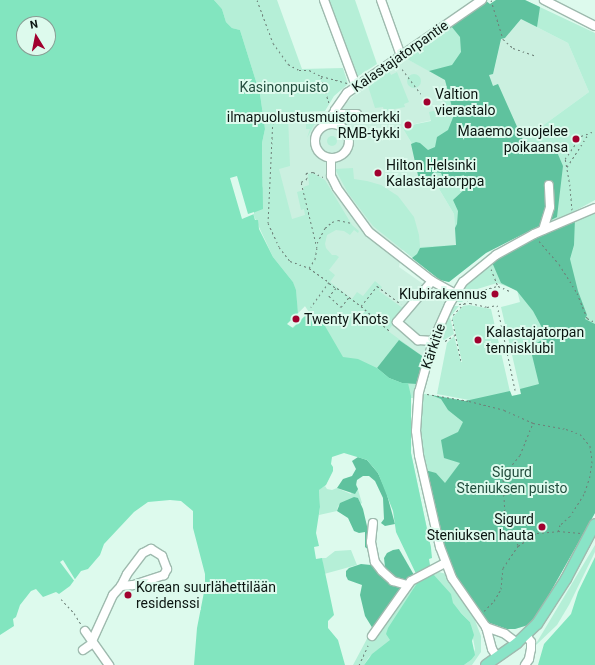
<!DOCTYPE html>
<meta charset="utf-8">
<style>
body{margin:0}
#map{position:relative;width:595px;height:665px;overflow:hidden;background:#ddfaed;font-family:Roboto,sans-serif}
div>[style]{position:absolute}
.built>*{inset:0;background:#cbf0e0}
.green>*{inset:0;background:#b5efd7}
.round{border-radius:50%}
.forest>*{inset:0;background:#5fc29e}
.water>*{inset:0;background:#82e5bf}
.pier>*{inset:0;background:#ddfaed}
.path>*{height:1px;margin-top:-0.5px;transform-origin:0;background:repeating-linear-gradient(90deg,#6d8078 0 2px,transparent 0 5px)}
.roads{filter:drop-shadow(1px 0 #9ebaae) drop-shadow(-1px 0 #9ebaae) drop-shadow(0 1px #9ebaae) drop-shadow(0 -1px #9ebaae)}
.minor>*{height:8px;margin:-4px;padding:0 4px;transform-origin:4px;border-radius:4px;background:#fff}
.minor>.ring{margin:-4px;padding:0;box-sizing:content-box;background:none;border:8px solid #fff;border-radius:50%}
.major>*{height:10px;margin:-5px;padding:0 5px;transform-origin:5px;border-radius:5px;background:#89e4c7}
.dots>*{width:11px;height:11px;translate:-50% -50%;box-sizing:border-box;border:2px solid #ddfaed;border-radius:50%}
span{translate:-50% -50%;white-space:nowrap;text-align:center;line-height:1.15;-webkit-text-stroke:4px #ddfaed;paint-order:stroke}
.street-label{font-size:14px;color:#0b1511}
.park-label{font-size:14px;color:#234e3e}
.poi-label{font-size:14px;color:#0b1511}
.left{translate:0 -50%;text-align:left}
.right{translate:-100% -50%;text-align:right}
.north{position:absolute;left:16px;top:16px;width:40px;height:40px;box-sizing:border-box;background:#ddfaed;border:1px solid #899e95;border-radius:50%;rotate:350deg;font-size:11px;font-weight:700;line-height:16px;text-align:center;color:#0b1511}
.north::after{content:'';display:block;margin:auto;width:14px;height:18px;background:#a1012f;clip-path:polygon(50% 0,100% 100%,50% 72%,0 100%)}
</style>
<div id="map">
<div class="built">
<div style="clip-path:polygon(521px 19px,568px 43px,589px 92px,523px 140px,498px 85px,493px 86px,489px 75px,493px 74px,501px 39px,505px 38px)"></div>
<div style="clip-path:polygon(405px 58px,445px 79px,454px 115px,402px 127px,454px 214px,456px 245px,402px 250px,399px 267px,446px 300px,417px 384px,309px 312px,305px 306px,298px 313px,296px 298px,262px 113px,341px 111px,347px 102px,357px 93px)"></div>
</div>
<div class="green">
<div style="clip-path:polygon(214px 0,277px 0,302px 69px,343px 68px,348px 84px,334px 96px,325px 111px,302px 112px,288px 116px,290px 166px,279px 169px,292px 219px,305px 215px,304px 209px,301px 210px,297px 192px,304px 190px,303px 187px,309px 185px,308px 174px,313px 173px,325px 180px,352px 225px,359px 231px,358px 233px,354px 230px,350px 235px,344px 231px,336px 230px,327px 235px,325px 244px,326px 248px,332px 255px,336px 255px,339px 257px,329px 270px,335px 275px,330px 282px,352px 299px,357px 292px,363px 296px,375px 281px,382px 287px,379px 291px,404px 309px,388px 331px,425px 358px,417px 380px,415px 398px,411px 398px,411px 453px,431px 548px,428px 546px,315px 360px,292px 328px,309px 312px,305px 306px,298px 313px,296px 290px,293px 282px,273px 257px,252px 212px,263px 186px,262px 143px,265px 129px,260px 94px,240px 30px,232px 28px,226px 22px,222px 9px)"></div>
<div style="clip-path:polygon(328px 0,355px 0,377px 64px,357px 77px)"></div>
<div style="clip-path:polygon(evenodd,496px 0,525px 0,595px 33px,595px 200px,575px 211px,525px 232px,486px 252px,449px 282px,440px 280px,373px 226px,348px 193px,335px 169px,353px 168px,354px 179px,367px 181px,381px 185px,398px 196px,414px 217px,419px 235px,420px 247px,456px 245px,454px 214px,402px 127px,431px 121px,429px 112px,446px 108px,442px 94px,448px 92px,445px 80px,405px 58px,486px 1px,490px 4px,496px 0,521px 19px,568px 43px,589px 92px,523px 140px,498px 84px,493px 86px,489px 75px,493px 74px,501px 39px,505px 38px,521px 19px)"></div>
<div style="clip-path:polygon(389px 71px,391px 75px,397px 72px,409px 102px,404px 104px,405px 107px,384px 111px,383px 107px,375px 108px,368px 86px)"></div>
<div class="round" style="left:407px;top:74px;width:14px;height:14px"></div>
<div style="clip-path:polygon(312px 117px,322px 117px,322px 119px,314px 125px,307px 138px,310px 129px,306px 129px,306px 121px)"></div>
<div class="round" style="left:327px;top:136px;width:10px;height:10px"></div>
<div style="clip-path:polygon(595px 208px,595px 513px,538px 614px,528px 625px,515px 629px,507px 629px,433px 509px,419px 432px,420px 393px,465px 401px,469px 400px,437px 394px,447px 343px,454px 336px,461px 362px,462px 362px,452px 318px,463px 306px,469px 305px,491px 309px,511px 396px,521px 394px,501px 307px,520px 302px,517px 290px,497px 283px,474px 290px,462px 302px,458px 302px,456px 300px,463px 286px,485px 264px)"></div>
<div style="clip-path:polygon(453px 306px,459px 306px,450px 317px,454px 334px,444px 340px,438px 335px)"></div>
<div style="clip-path:polygon(356px 483px,362px 503px,360px 504px,358px 498px,350px 499px,338px 506px,337px 511px,319px 515px,320px 507px,319px 490px,321px 488px,325px 486px,327px 489px,332px 490px,337px 488px,351px 494px)"></div>
<div style="clip-path:polygon(595px 545px,595px 552px,569px 605px,557px 625px,534px 647px)"></div>
<div style="clip-path:polygon(351px 550px,357px 565px,324px 574px,322px 558px,326px 558px,335px 551px)"></div>
<div style="clip-path:polygon(439px 572px,446px 574px,471px 610px,481px 636px,481px 652px,472px 665px,464px 665px,471px 660px,475px 649px,470px 622px,427px 577px,433px 573px)"></div>
<div style="clip-path:polygon(419px 580px,413px 590px,408px 628px,369px 657px,364px 665px,353px 665px,369px 635px,413px 583px)"></div>
</div>
<div class="forest">
<div style="clip-path:polygon(496px 0,525px 0,540px 7px,537px 27px,521px 19px,505px 38px,501px 39px,493px 74px,489px 75px,493px 86px,498px 84px,523px 140px,557px 152px,563px 166px,557px 217px,486px 253px,449px 282px,440px 280px,412px 258px,417px 254px,420px 248px,456px 245px,455px 228px,457px 224px,458px 211px,453px 200px,466px 188px,464px 175px,457px 177px,452px 182px,445px 182px,441px 173px,434px 172px,426px 186px,419px 180px,411px 144px,416px 142px,420px 143px,428px 150px,435px 147px,437px 137px,448px 130px,454px 115px,445px 80px,429px 71px,452px 65px,461px 52px,460px 37px,451px 26px,486px 1px,490px 4px)"></div>
<div style="clip-path:polygon(575px 218px,574px 245px,570px 259px,578px 291px,587px 315px,585px 319px,595px 324px,595px 513px,538px 614px,528px 625px,515px 629px,507px 629px,487px 622px,463px 589px,446px 562px,425px 470px,436px 473px,445px 483px,460px 463px,444px 458px,441px 440px,458px 432px,463px 422px,448px 410px,441px 399px,431px 395px,465px 401px,510px 391px,512px 396px,521px 394px,520px 389px,539px 384px,530px 347px,547px 337px,533px 311px,517px 291px,501px 283px,491px 260px)"></div>
<div style="clip-path:polygon(399px 340px,425px 358px,417px 384px,402px 383px,389px 378px,377px 368px)"></div>
<div style="clip-path:polygon(358px 457px,367px 460px,378px 473px,386px 491px,395px 524px,385px 526px,381px 523px,384px 519px,383px 498px,375px 481px,369px 476px,363px 476px,357px 480px,356px 485px,358px 489px,355px 494px,337px 488px,343px 479px,352px 476px,356px 469px,352px 461px)"></div>
<div style="clip-path:polygon(354px 497px,358px 498px,363px 509px,370px 539px,370px 551px,365px 547px,365px 532px,359px 533px,354px 531px,348px 518px,337px 511px,340px 503px)"></div>
<div style="clip-path:polygon(399px 549px,414px 575px,405px 581px,392px 576px,385px 567px,384px 558px,387px 553px,393px 550px)"></div>
<div style="clip-path:polygon(361px 564px,371px 565px,403px 588px,373px 629px,365px 616px,360px 595px,362px 585px,348px 580px,346px 576px,346px 571px,349px 568px)"></div>
</div>
<div class="water">
<div style="clip-path:polygon(evenodd,0 0,214px 0,222px 9px,226px 22px,232px 28px,240px 30px,260px 94px,265px 129px,262px 143px,263px 209px,253px 213px,255px 220px,258px 220px,259px 229px,273px 257px,293px 282px,296px 290px,298px 313px,287px 324px,293px 328px,309px 312px,325px 326px,343px 357px,358px 359px,377px 368px,389px 378px,402px 383px,408px 383px,411px 396px,411px 453px,431px 548px,432px 558px,429px 559px,430px 565px,427px 576px,433px 574px,451px 594px,453px 603px,461px 613px,470px 622px,474px 635px,472px 641px,475px 655px,471px 660px,464px 665px,364px 665px,372px 654px,390px 640px,386px 634px,388px 628px,419px 580px,396px 532px,393px 511px,378px 473px,367px 460px,344px 453px,332px 457px,331px 464px,333px 467px,333px 471px,326px 485px,319px 490px,320px 507px,316px 533px,319px 546px,314px 547px,316px 559px,322px 558px,334px 615px,328px 621px,328px 628px,338px 640px,345px 665px,194px 665px,197px 628px,205px 587px,205px 574px,193px 528px,193px 511px,181px 501px,170px 500px,148px 502px,134px 512px,104px 544px,100px 555px,88px 569px,81px 571px,70px 586px,59px 594px,56px 592px,43px 597px,36px 589px,31px 591px,20px 605px,16px 617px,13px 619px,14px 626px,0 635px,0 0,24px 24px,48px 24px,48px 48px,24px 48px,24px 24px)"></div>
<div style="clip-path:polygon(595px 557px,595px 665px,538px 665px,544px 644px,571px 614px,578px 592px)"></div>
</div>
<div class="pier">
<div style="clip-path:polygon(237px 176px,248px 214px,254px 212px,254px 214px,242px 219px,230px 178px)"></div>
<div style="clip-path:polygon(63px 560px,76px 581px,75px 582px,60px 562px)"></div>
</div>
<div class="path">
<div style="left:257px;top:0;width:46px;rotate:69.6deg"></div>
<div style="left:273px;top:43px;width:26px;rotate:54deg"></div>
<div style="left:288px;top:64px;width:13px;rotate:29deg"></div>
<div style="left:299px;top:70px;width:10px"></div>
<div style="left:309px;top:70px;width:13px;rotate:27deg"></div>
<div style="left:321px;top:76px;width:27px;rotate:15deg"></div>
<div style="left:491px;top:0;width:41px;rotate:72.9deg"></div>
<div style="left:503px;top:39px;width:13px;rotate:42deg"></div>
<div style="left:513px;top:48px;width:24px;rotate:19deg"></div>
<div style="left:402px;top:69px;width:31px;rotate:53deg"></div>
<div style="left:321px;top:77px;width:28px;rotate:73deg"></div>
<div style="left:273px;top:117px;width:106px;rotate:92.7deg"></div>
<div style="left:268px;top:223px;width:26px;rotate:65deg"></div>
<div style="left:279px;top:247px;width:18px;rotate:52deg"></div>
<div style="left:290px;top:261px;width:20px;rotate:20deg"></div>
<div style="left:309px;top:268px;width:24px;rotate:35deg"></div>
<div style="left:329px;top:282px;width:31px;rotate:126deg"></div>
<div style="left:567px;top:167px;width:38px;rotate:-57deg"></div>
<div style="left:572px;top:210px;width:24px;rotate:-95deg"></div>
<div style="left:570px;top:186px;width:27px;rotate:-100deg"></div>
<div style="left:565px;top:159px;width:28px;rotate:-55deg"></div>
<div style="left:581px;top:136px;width:15px;rotate:-20deg"></div>
<div style="left:539px;top:241px;width:30px;rotate:49deg"></div>
<div style="left:559px;top:264px;width:34px;rotate:58deg"></div>
<div style="left:577px;top:293px;width:27px;rotate:68deg"></div>
<div style="left:587px;top:318px;width:9px;rotate:27deg"></div>
<div style="left:317px;top:243px;width:17px;rotate:-62deg"></div>
<div style="left:325px;top:228px;width:9px;rotate:-41deg"></div>
<div style="left:332px;top:222px;width:6px;rotate:-18deg"></div>
<div style="left:338px;top:220px;width:14px;rotate:12deg"></div>
<div style="left:309px;top:268px;width:11px;rotate:-56deg"></div>
<div style="left:315px;top:259px;width:11px;rotate:-80deg"></div>
<div style="left:317px;top:248px;width:68px;rotate:-103.6deg"></div>
<div style="left:301px;top:182px;width:7px;rotate:-27deg"></div>
<div style="left:307px;top:179px;width:6px;rotate:-99deg"></div>
<div style="left:306px;top:173px;width:7px;rotate:-8deg"></div>
<div style="left:313px;top:172px;width:11px;rotate:27deg"></div>
<div style="left:491px;top:269px;width:18px;rotate:68deg"></div>
<div style="left:498px;top:286px;width:15px;rotate:23deg"></div>
<div style="left:329px;top:283px;width:9px;rotate:36deg"></div>
<div style="left:336px;top:288px;width:11px;rotate:131deg"></div>
<div style="left:329px;top:296px;width:16px;rotate:43deg"></div>
<div style="left:341px;top:307px;width:13px;rotate:-51deg"></div>
<div style="left:349px;top:297px;width:15px;rotate:37deg"></div>
<div style="left:361px;top:306px;width:26px;rotate:-51deg"></div>
<div style="left:377px;top:286px;width:30px;rotate:37deg"></div>
<div style="left:337px;top:288px;width:15px;rotate:37deg"></div>
<div style="left:459px;top:304px;width:11px;rotate:-5deg"></div>
<div style="left:470px;top:303px;width:17px;rotate:13deg"></div>
<div style="left:487px;top:307px;width:10px;rotate:-11deg"></div>
<div style="left:497px;top:305px;width:87px;rotate:78deg"></div>
<div style="left:361px;top:306px;width:37px;rotate:41deg"></div>
<div style="left:453px;top:315px;width:32px;rotate:-46deg"></div>
<div style="left:475px;top:292px;width:24px;rotate:-15deg"></div>
<div style="left:452px;top:319px;width:43px;rotate:77.9deg"></div>
<div style="left:445px;top:341px;width:12px;rotate:-31deg"></div>
<div style="left:427px;top:394px;width:43px;rotate:9.5deg"></div>
<div style="left:469px;top:401px;width:36px;rotate:14deg"></div>
<div style="left:504px;top:410px;width:32px;rotate:24deg"></div>
<div style="left:533px;top:423px;width:34px;rotate:10deg"></div>
<div style="left:566px;top:429px;width:15px;rotate:20deg"></div>
<div style="left:580px;top:434px;width:16px;rotate:50deg"></div>
<div style="left:590px;top:446px;width:15px;rotate:82deg"></div>
<div style="left:592px;top:461px;width:15px;rotate:98deg"></div>
<div style="left:590px;top:476px;width:19px;rotate:108deg"></div>
<div style="left:584px;top:494px;width:26px;rotate:122deg"></div>
<div style="left:570px;top:516px;width:13px;rotate:138deg"></div>
<div style="left:560px;top:525px;width:6px;rotate:108deg"></div>
<div style="left:518px;top:545px;width:32px;rotate:-114deg"></div>
<div style="left:505px;top:516px;width:40px;rotate:-92.9deg"></div>
<div style="left:503px;top:476px;width:27px;rotate:-51deg"></div>
<div style="left:520px;top:455px;width:35px;rotate:-68deg"></div>
<div style="left:61px;top:599px;width:19px;rotate:47deg"></div>
<div style="left:74px;top:613px;width:13px;rotate:58deg"></div>
<div style="left:484px;top:611px;width:14px;rotate:-45deg"></div>
<div style="left:494px;top:601px;width:14px;rotate:-60deg"></div>
<div style="left:501px;top:589px;width:21px;rotate:-85deg"></div>
<div style="left:503px;top:568px;width:27px;rotate:-56deg"></div>
<div style="left:518px;top:546px;width:23px;rotate:-34deg"></div>
<div style="left:537px;top:533px;width:21px;rotate:-5deg"></div>
<div style="left:558px;top:531px;width:23px;rotate:5deg"></div>
<div style="left:359px;top:665px;width:23px;rotate:-65deg"></div>
</div>
<div class="roads">
<div class="minor">
<div style="left:324px;top:0;width:92px;rotate:69.6deg"></div>
<div style="left:381px;top:0;width:59px;rotate:70.3deg"></div>
<div style="left:544px;top:0;width:57px;rotate:27deg"></div>
<div style="left:333px;top:114px;width:24px"></div>
<div class="ring" style="left:315px;top:124px;width:26px;height:26px"></div>
<div style="left:332px;top:124px;width:14px;rotate:-78deg"></div>
<div style="left:335px;top:110px;width:21px;rotate:-55deg"></div>
<div style="left:347px;top:93px;width:164px;rotate:-34.6deg"></div>
<div style="left:331px;top:158px;width:18px;rotate:90deg"></div>
<div style="left:331px;top:176px;width:13px;rotate:63deg"></div>
<div style="left:337px;top:188px;width:54px;rotate:54deg"></div>
<div style="left:369px;top:232px;width:80px;rotate:37.9deg"></div>
<div style="left:432px;top:281px;width:26px;rotate:29deg"></div>
<div style="left:543px;top:230px;width:24px;rotate:-73deg"></div>
<div style="left:550px;top:207px;width:22px;rotate:-93deg"></div>
<div style="left:432px;top:281px;width:54px;rotate:130.5deg"></div>
<div style="left:397px;top:322px;width:28px;rotate:41deg"></div>
<div style="left:418px;top:340px;width:15px;rotate:4deg"></div>
<div style="left:373px;top:523px;width:19px;rotate:96deg"></div>
<div style="left:371px;top:542px;width:20px;rotate:79deg"></div>
<div style="left:375px;top:562px;width:11px;rotate:52deg"></div>
<div style="left:382px;top:571px;width:15px;rotate:42deg"></div>
<div style="left:393px;top:581px;width:15px;rotate:16deg"></div>
<div style="left:486px;top:627px;width:20px;rotate:20deg"></div>
<div style="left:505px;top:634px;width:15px;rotate:37deg"></div>
<div style="left:85px;top:631px;width:42px;rotate:54.8deg"></div>
<div style="left:372px;top:636px;width:67px;rotate:-54.7deg"></div>
<div style="left:411px;top:581px;width:38px;rotate:-28deg"></div>
<div style="left:92px;top:641px;width:51px;rotate:-65.5deg"></div>
<div style="left:113px;top:595px;width:12px;rotate:-48deg"></div>
<div style="left:121px;top:586px;width:13px;rotate:-63deg"></div>
<div style="left:127px;top:574px;width:26px;rotate:-53deg"></div>
<div style="left:143px;top:553px;width:9px;rotate:-27deg"></div>
<div style="left:151px;top:549px;width:13px;rotate:32deg"></div>
<div style="left:162px;top:556px;width:14px;rotate:69deg"></div>
<div style="left:167px;top:569px;width:7px;rotate:117deg"></div>
<div style="left:164px;top:575px;width:33px;rotate:162deg"></div>
<div style="left:133px;top:585px;width:12px;rotate:175deg"></div>
<div style="left:83px;top:650px;width:12px;rotate:-35deg"></div>
<div style="left:497px;top:657px;width:9px;rotate:-122deg"></div>
<div style="left:492px;top:649px;width:23px;rotate:-105deg"></div>
<div style="left:486px;top:627px;width:60px;rotate:-124.8deg"></div>
<div style="left:452px;top:578px;width:33px;rotate:-111deg"></div>
<div style="left:440px;top:547px;width:94px;rotate:-102.9deg"></div>
<div style="left:419px;top:455px;width:24px;rotate:-97deg"></div>
<div style="left:416px;top:431px;width:39px;rotate:-86deg"></div>
<div style="left:419px;top:392px;width:53px;rotate:-74.6deg"></div>
<div style="left:433px;top:341px;width:39px;rotate:-66deg"></div>
<div style="left:449px;top:305px;width:27px;rotate:-59deg"></div>
<div style="left:463px;top:282px;width:43px;rotate:-39.3deg"></div>
<div style="left:496px;top:255px;width:43px;rotate:-28.9deg"></div>
<div style="left:534px;top:234px;width:66px;rotate:-23.1deg"></div>
<div style="left:525px;top:665px;width:7px;rotate:-56deg"></div>
<div style="left:529px;top:659px;width:10px;rotate:-79deg"></div>
<div style="left:531px;top:649px;width:7px;rotate:-90deg"></div>
<div style="left:531px;top:642px;width:9px;rotate:-126deg"></div>
</div>
<div class="major">
<div style="left:486px;top:665px;width:38px;rotate:-35deg"></div>
<div style="left:517px;top:643px;width:28px;rotate:-44deg"></div>
<div style="left:537px;top:624px;width:54px;rotate:-57.2deg"></div>
<div style="left:566px;top:579px;width:62px;rotate:-62.2deg"></div>
</div>
</div>
<div class="dots">
<div style="left:427px;top:102px;background:#a1012f"></div>
<div style="left:408px;top:125px;background:#a1012f"></div>
<div style="left:576px;top:139px;background:#a1012f"></div>
<div style="left:378px;top:173px;background:#a1012f"></div>
<div style="left:495px;top:294px;background:#a1012f"></div>
<div style="left:296px;top:319px;background:#a1012f"></div>
<div style="left:478px;top:340px;background:#a1012f"></div>
<div style="left:542px;top:527px;background:#a1012f"></div>
<div style="left:128px;top:595px;background:#a1012f"></div>
</div>
<div class="street-label">
<span style="left:400px;top:56px;rotate:-35deg">Kalastajatorpantie</span>
<span style="left:433px;top:346px;rotate:-71deg">Kärkitie</span>
</div>
<div class="park-label">
<span style="left:284px;top:87px">Kasinonpuisto</span>
<span style="left:512px;top:480px">Sigurd<br>Steniuksen puisto</span>
</div>
<div class="poi-label">
<span class="left" style="left:435px;top:102px">Valtion<br>vierastalo</span>
<span class="right" style="left:400px;top:125px">ilmapuolustusmuistomerkki<br>RMB-tykki</span>
<span class="right" style="left:568px;top:139px">Maaemo suojelee<br>poikaansa</span>
<span class="left" style="left:386px;top:173px">Hilton Helsinki<br>Kalastajatorppa</span>
<span class="right" style="left:487px;top:294px">Klubirakennus</span>
<span class="left" style="left:304px;top:319px">Twenty Knots</span>
<span class="left" style="left:486px;top:340px">Kalastajatorpan<br>tennisklubi</span>
<span class="right" style="left:534px;top:527px">Sigurd<br>Steniuksen hauta</span>
<span class="left" style="left:136px;top:595px">Korean suurlähettilään<br>residenssi</span>
</div>
<div class="north">N</div>
</div>
